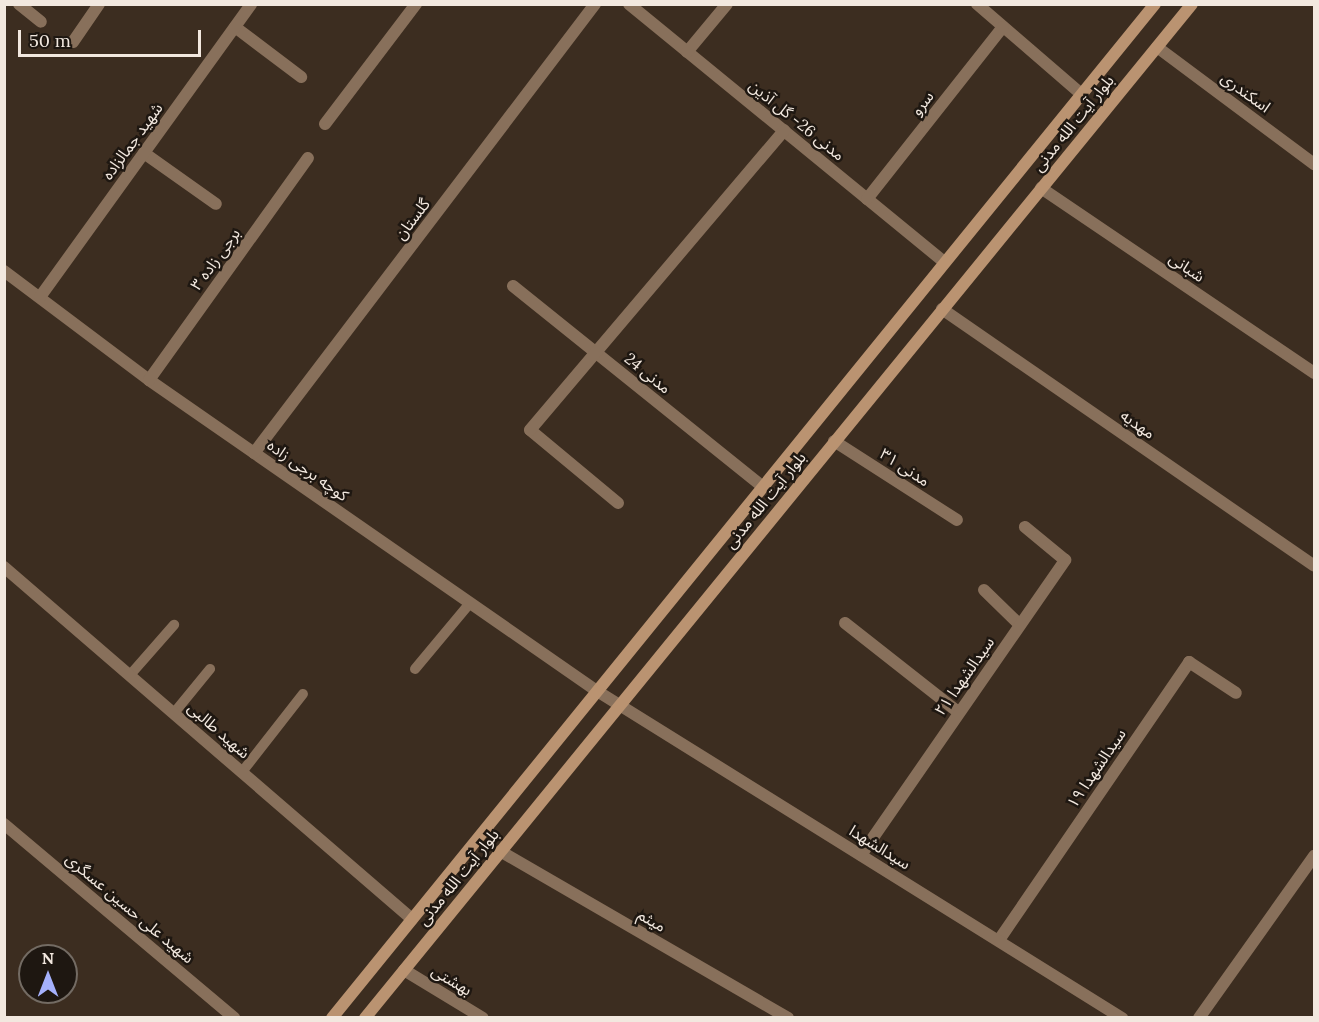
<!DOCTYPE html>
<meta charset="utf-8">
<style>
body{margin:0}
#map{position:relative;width:1319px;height:1022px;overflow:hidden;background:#3c2d20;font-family:Lora,"Noto Sans Arabic",serif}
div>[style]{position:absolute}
.service>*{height:10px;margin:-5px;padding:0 5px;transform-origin:5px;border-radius:5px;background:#88705b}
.minor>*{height:12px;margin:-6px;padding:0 6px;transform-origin:6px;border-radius:6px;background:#88705b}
.tertiary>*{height:12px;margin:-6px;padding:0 6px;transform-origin:6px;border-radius:6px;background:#88705b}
.secondary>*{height:12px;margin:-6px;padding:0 6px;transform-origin:6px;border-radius:6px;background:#ba9371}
span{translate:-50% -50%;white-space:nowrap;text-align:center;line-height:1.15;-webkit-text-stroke:5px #1e1711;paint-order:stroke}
.street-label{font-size:16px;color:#f2e8df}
.frame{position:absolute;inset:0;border:6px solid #f2e8df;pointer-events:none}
.north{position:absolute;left:18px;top:944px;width:60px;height:60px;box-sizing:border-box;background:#1e1711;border:2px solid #736b63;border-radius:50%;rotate:0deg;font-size:16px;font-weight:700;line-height:24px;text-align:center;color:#f2e8df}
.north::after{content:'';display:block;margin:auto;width:21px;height:27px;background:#a5b1fc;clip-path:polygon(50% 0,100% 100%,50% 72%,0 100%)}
.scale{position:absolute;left:18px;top:30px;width:183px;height:27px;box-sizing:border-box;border:3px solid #f2e8df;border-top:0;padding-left:8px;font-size:18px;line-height:21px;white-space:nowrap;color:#f2e8df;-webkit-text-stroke:4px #1e1711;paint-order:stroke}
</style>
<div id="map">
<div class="service">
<div style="left:415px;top:669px;width:86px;rotate:-50.2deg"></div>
<div style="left:130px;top:675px;width:67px;rotate:-48.7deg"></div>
<div style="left:174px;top:713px;width:57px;rotate:-50.7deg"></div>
<div style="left:242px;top:772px;width:99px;rotate:-52deg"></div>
</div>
<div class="minor">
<div style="left:19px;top:4px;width:28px;rotate:39deg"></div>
<div style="left:629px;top:4px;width:407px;rotate:39.3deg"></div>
<div style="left:977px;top:4px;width:136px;rotate:40.8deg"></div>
<div style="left:235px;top:27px;width:83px;rotate:37.1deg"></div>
<div style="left:73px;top:42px;width:46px;rotate:-55.6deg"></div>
<div style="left:1157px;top:47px;width:196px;rotate:36.7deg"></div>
<div style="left:687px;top:52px;width:62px;rotate:-50.2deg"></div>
<div style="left:325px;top:124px;width:151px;rotate:-52.8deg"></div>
<div style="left:144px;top:153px;width:88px;rotate:35.3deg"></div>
<div style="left:1041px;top:188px;width:330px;rotate:34.1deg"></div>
<div style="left:867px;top:199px;width:219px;rotate:-51.7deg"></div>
<div style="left:4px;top:271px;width:181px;rotate:36.9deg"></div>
<div style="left:149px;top:380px;width:545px;rotate:34.77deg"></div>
<div style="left:513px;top:286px;width:319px;rotate:38.8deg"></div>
<div style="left:40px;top:297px;width:361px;rotate:-54.2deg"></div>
<div style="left:942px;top:309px;width:452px;rotate:34.6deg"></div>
<div style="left:149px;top:380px;width:273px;rotate:-54.4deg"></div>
<div style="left:834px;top:441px;width:146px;rotate:32.7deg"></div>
<div style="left:254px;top:453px;width:564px;rotate:-52.78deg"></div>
<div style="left:618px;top:503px;width:114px;rotate:-140.3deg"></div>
<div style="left:530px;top:430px;width:393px;rotate:-49.7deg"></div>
<div style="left:4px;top:567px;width:539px;rotate:40.79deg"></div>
<div style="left:984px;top:590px;width:50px;rotate:44.2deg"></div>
<div style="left:845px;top:623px;width:144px;rotate:38.2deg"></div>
<div style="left:4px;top:824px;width:301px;rotate:40.1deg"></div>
<div style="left:500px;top:851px;width:333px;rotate:30.1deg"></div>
<div style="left:861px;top:855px;width:359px;rotate:-55.3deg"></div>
<div style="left:1065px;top:560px;width:52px;rotate:-140.5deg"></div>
<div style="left:999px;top:940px;width:337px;rotate:-55.6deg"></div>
<div style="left:1189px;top:662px;width:56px;rotate:33.4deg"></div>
<div style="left:404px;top:970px;width:92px;rotate:31.3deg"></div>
<div style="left:1199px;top:1018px;width:199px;rotate:-54.6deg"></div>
</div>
<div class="tertiary">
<div style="left:597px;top:691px;width:619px;rotate:31.92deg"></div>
</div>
<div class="secondary">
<div style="left:332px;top:1018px;width:1306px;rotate:-50.94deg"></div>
<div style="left:365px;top:1018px;width:1308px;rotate:-50.8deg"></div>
</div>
<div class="street-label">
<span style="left:1246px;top:92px;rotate:36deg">اسکندری</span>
<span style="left:922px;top:103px;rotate:-52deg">سرو</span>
<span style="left:797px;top:120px;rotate:39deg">مدنی 26- گل آذین</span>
<span style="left:1073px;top:123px;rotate:-51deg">بلوار آیت الله مدنی</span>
<span style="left:132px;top:141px;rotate:-54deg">شهید جمالزاده</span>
<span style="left:412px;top:219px;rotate:-53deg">گلستان</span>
<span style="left:215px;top:259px;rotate:-54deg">برجی زاده ۳</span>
<span style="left:1187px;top:267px;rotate:34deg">شبانی</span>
<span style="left:648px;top:373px;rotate:39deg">مدنی 24</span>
<span style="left:1138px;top:424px;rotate:35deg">مهدیه</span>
<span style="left:905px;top:467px;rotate:33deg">مدنی ۳۱</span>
<span style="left:308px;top:470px;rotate:35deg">کوچه برجى زاده</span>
<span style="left:765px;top:500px;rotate:-51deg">بلوار آیت الله مدنی</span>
<span style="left:964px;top:676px;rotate:-55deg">سیدالشهدا ۲۱</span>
<span style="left:219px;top:730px;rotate:41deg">شهید طالبی</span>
<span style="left:1096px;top:768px;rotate:-56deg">سیدالشهدا ۱۹</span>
<span style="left:880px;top:847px;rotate:32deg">سیدالشهدا</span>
<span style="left:458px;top:877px;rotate:-51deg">بلوار آیت الله مدنی</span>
<span style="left:130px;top:908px;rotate:40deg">شهید علی حسین عسگری</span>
<span style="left:652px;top:920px;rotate:30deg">میثم</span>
<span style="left:452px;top:980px;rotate:31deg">بهشتی</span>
</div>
<div class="frame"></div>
<div class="north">N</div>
<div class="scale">50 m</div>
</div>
